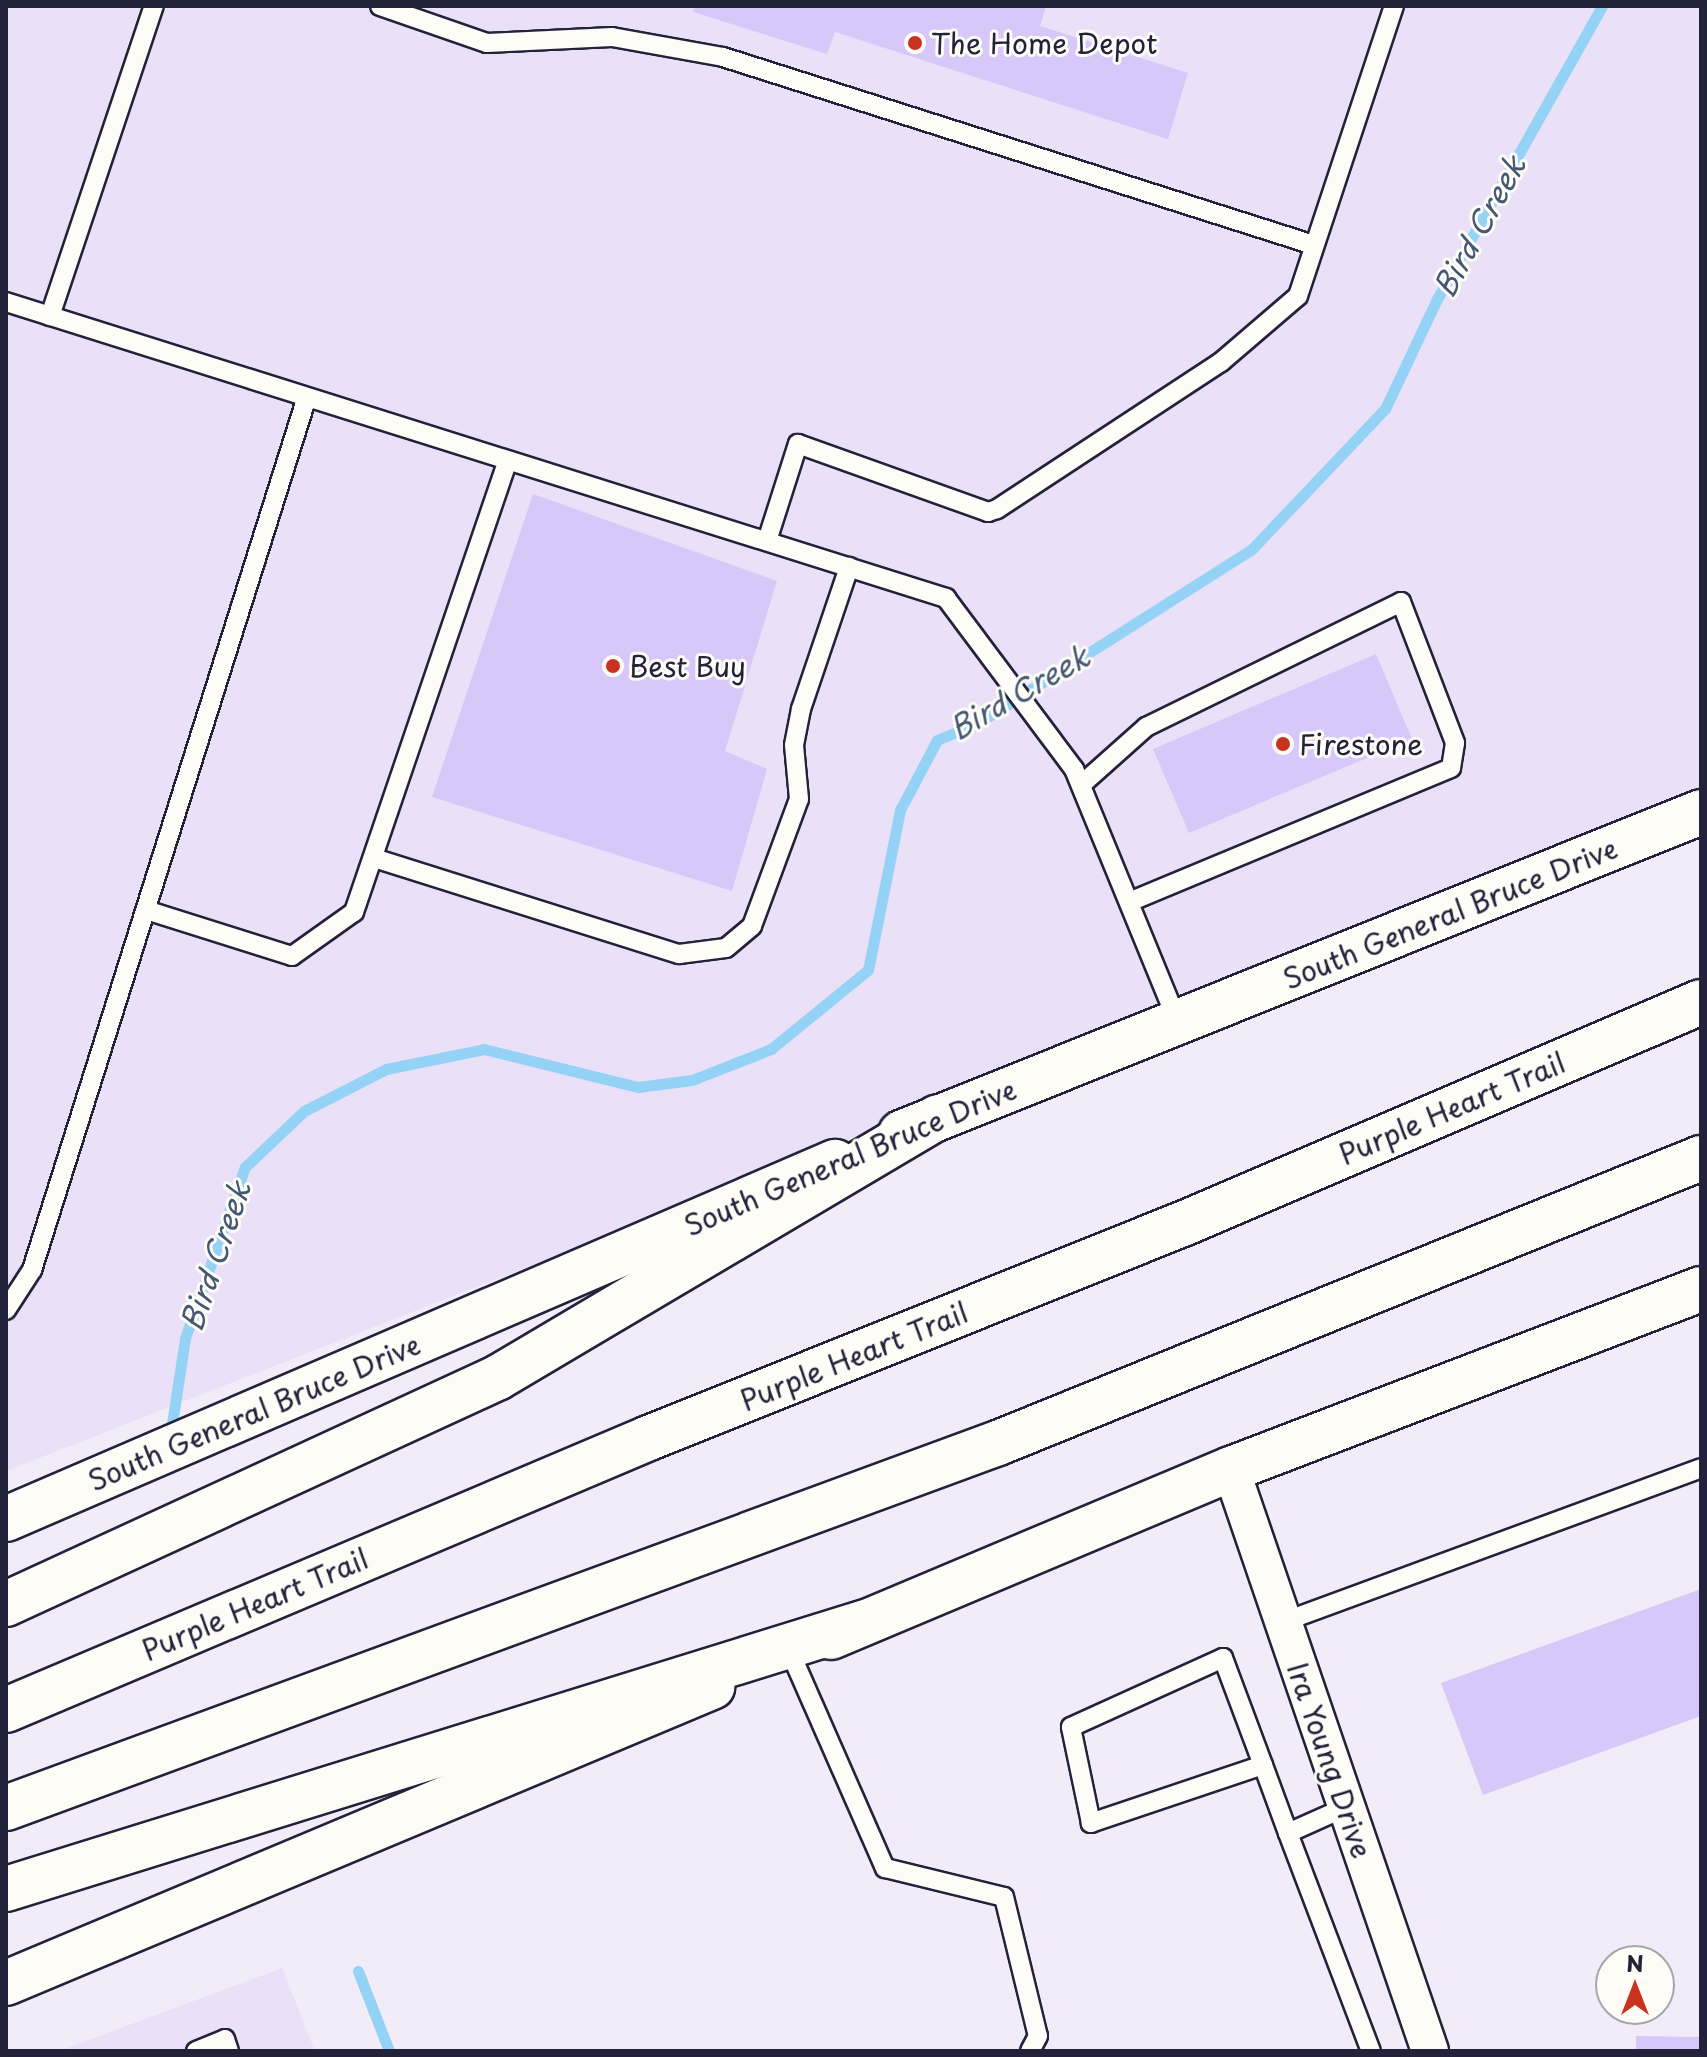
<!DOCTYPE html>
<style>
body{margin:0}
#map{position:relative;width:1707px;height:2057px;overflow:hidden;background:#f2ecf8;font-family:"Playpen Sans",sans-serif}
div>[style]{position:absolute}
.built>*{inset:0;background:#eae1f8}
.stream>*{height:11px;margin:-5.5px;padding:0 5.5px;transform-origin:5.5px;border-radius:5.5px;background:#95d3f6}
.building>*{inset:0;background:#d8c7f9}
.roads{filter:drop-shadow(2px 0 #22223b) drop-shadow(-2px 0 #22223b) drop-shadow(0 2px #22223b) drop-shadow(0 -2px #22223b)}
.service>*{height:18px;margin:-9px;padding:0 9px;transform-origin:9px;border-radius:9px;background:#fdfcf7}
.minor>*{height:36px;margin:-18px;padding:0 18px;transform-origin:18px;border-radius:18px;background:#fdfcf7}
.secondary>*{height:44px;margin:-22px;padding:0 22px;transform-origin:22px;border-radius:22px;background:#fdfcf7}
.motorway>*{height:44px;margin:-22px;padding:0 22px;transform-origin:22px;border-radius:22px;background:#fdfcf7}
.dots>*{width:22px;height:22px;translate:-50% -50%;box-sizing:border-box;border:4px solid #fdfcf7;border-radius:50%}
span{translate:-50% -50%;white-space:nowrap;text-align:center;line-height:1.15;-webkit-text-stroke:6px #fdfcf7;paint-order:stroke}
.poi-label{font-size:28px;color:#22223b}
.left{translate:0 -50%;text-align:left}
.street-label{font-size:28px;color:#22223b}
.water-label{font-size:30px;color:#445773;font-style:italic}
.frame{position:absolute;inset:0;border:8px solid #22223b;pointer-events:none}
.north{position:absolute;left:1595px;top:1945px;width:80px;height:80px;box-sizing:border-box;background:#fdfcf7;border:2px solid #a5a5ac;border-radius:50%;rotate:0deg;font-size:22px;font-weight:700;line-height:32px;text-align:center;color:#22223b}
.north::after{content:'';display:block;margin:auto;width:28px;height:36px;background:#c8321e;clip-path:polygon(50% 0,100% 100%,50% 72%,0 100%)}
</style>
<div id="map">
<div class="built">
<div style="clip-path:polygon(6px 6px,1701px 6px,1701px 808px,6px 1471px)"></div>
<div style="clip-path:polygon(282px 1968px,315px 2051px,59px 2051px)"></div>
</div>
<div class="stream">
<div style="left:171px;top:1430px;width:93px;rotate:-81.3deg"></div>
<div style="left:185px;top:1338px;width:181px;rotate:-70.7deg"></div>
<div style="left:245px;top:1167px;width:81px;rotate:-43.5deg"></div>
<div style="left:304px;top:1111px;width:92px;rotate:-27.1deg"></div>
<div style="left:386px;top:1069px;width:100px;rotate:-11.5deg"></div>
<div style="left:484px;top:1049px;width:159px;rotate:13.9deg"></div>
<div style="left:638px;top:1087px;width:54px;rotate:-7.4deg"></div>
<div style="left:692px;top:1080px;width:85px;rotate:-21.4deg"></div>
<div style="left:771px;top:1049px;width:125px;rotate:-39.2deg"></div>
<div style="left:868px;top:970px;width:163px;rotate:-78.7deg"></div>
<div style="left:900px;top:810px;width:79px;rotate:-62.1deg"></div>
<div style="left:937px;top:740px;width:44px;rotate:-22.5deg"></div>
<div style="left:978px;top:723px;width:323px;rotate:-32.4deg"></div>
<div style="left:1251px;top:550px;width:195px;rotate:-46.5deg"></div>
<div style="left:1385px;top:409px;width:122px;rotate:-64.7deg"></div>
<div style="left:1437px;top:299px;width:336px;rotate:-60.6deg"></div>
<div style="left:358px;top:1971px;width:86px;rotate:68.8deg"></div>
</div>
<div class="building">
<div style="clip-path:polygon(695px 6px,1046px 6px,1040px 26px,1188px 73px,1168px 139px,835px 32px,827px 54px,693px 12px)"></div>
<div style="clip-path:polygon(533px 494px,777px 581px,725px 751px,767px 769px,732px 891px,432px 797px)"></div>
<div style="clip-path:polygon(1376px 654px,1412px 739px,1189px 833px,1153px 749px)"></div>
<div style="clip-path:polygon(1701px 1589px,1701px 1716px,1483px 1795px,1441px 1683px)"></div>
<div style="clip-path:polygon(1636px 2036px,1701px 2037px,1701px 2051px,1636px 2051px)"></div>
</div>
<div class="roads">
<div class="service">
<div style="left:380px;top:6px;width:113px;rotate:19.1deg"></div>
<div style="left:487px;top:43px;width:125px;rotate:-2.7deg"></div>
<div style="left:612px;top:37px;width:113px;rotate:10.2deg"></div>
<div style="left:723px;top:57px;width:620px;rotate:17.65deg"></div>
<div style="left:6px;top:302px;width:986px;rotate:17.48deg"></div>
<div style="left:946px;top:598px;width:214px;rotate:53.2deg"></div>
<div style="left:1074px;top:769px;width:274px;rotate:67.7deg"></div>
<div style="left:50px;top:316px;width:327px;rotate:-71.5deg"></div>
<div style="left:767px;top:541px;width:102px;rotate:-72.3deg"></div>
<div style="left:798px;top:444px;width:202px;rotate:19.7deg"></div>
<div style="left:988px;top:512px;width:9px;rotate:-18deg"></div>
<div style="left:997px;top:509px;width:268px;rotate:-33.3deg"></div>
<div style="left:1221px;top:362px;width:101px;rotate:-40.6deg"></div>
<div style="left:1298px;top:296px;width:305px;rotate:-71.7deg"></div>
<div style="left:1081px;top:785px;width:87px;rotate:-41.7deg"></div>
<div style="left:1146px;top:727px;width:284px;rotate:-26.1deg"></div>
<div style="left:1401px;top:602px;width:151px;rotate:69deg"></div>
<div style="left:1455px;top:743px;width:25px;rotate:99deg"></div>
<div style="left:1451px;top:768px;width:349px;rotate:157.4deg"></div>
<div style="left:374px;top:858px;width:320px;rotate:17.5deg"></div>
<div style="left:679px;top:954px;width:47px;rotate:-7.3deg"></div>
<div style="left:726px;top:948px;width:34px;rotate:-40deg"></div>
<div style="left:752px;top:926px;width:135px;rotate:-69.7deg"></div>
<div style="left:799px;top:799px;width:54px;rotate:-95.3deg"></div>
<div style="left:794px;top:745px;width:37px;rotate:-79deg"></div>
<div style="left:801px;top:709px;width:150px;rotate:-71.3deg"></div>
<div style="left:146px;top:910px;width:153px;rotate:17.5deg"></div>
<div style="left:292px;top:956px;width:76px;rotate:-35.4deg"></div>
<div style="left:354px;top:912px;width:475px;rotate:-71.2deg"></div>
<div style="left:6px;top:1310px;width:48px;rotate:-57deg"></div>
<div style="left:32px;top:1270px;width:912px;rotate:-72.52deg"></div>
<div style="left:1283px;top:1622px;width:445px;rotate:-20.2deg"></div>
<div style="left:791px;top:1654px;width:234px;rotate:66.3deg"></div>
<div style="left:885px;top:1868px;width:122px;rotate:13.7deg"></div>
<div style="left:1004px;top:1897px;width:143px;rotate:76.3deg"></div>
<div style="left:1038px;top:2036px;width:17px;rotate:118deg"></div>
<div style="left:1263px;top:1765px;width:182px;rotate:161.4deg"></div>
<div style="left:1091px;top:1823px;width:98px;rotate:-101.8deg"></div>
<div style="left:1071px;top:1727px;width:167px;rotate:-24.4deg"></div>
<div style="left:1223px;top:1658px;width:114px;rotate:69.5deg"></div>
<div style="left:1263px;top:1765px;width:72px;rotate:69.8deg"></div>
<div style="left:1288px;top:1833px;width:64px;rotate:-24.1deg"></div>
<div style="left:1288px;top:1833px;width:233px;rotate:69.2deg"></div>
<div style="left:196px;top:2051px;width:31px;rotate:-22deg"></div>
<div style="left:225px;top:2039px;width:13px;rotate:72deg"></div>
</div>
<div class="minor">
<div style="left:1231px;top:1469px;width:615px;rotate:71.12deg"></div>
</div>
<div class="secondary">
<div style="left:901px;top:1133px;width:862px;rotate:-21.86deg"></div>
<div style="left:6px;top:1519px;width:903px;rotate:-23.3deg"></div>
<div style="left:831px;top:1637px;width:434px;rotate:-22.8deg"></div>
<div style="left:1231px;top:1469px;width:503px;rotate:-20.96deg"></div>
<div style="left:6px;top:1983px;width:766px;rotate:-22.75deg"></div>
</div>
<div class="motorway">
<div style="left:6px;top:1604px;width:541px;rotate:-24.72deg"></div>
<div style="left:497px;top:1378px;width:512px;rotate:-30.62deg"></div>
<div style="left:6px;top:1710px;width:698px;rotate:-22.93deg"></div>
<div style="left:649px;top:1438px;width:578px;rotate:-21.86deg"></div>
<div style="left:1185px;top:1223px;width:561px;rotate:-23.19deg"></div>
<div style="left:6px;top:1808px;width:1057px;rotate:-20.2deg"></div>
<div style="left:998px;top:1443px;width:759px;rotate:-22.07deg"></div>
<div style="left:6px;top:1889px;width:900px;rotate:-17.25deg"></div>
</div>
</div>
<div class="dots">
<div style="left:915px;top:43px;background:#c8321e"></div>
<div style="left:613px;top:666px;background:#c8321e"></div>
<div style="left:1283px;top:744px;background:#c8321e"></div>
</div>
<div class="poi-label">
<span class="left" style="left:931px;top:43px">The Home Depot</span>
<span class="left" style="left:629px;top:666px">Best Buy</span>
<span class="left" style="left:1299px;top:744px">Firestone</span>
</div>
<div class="street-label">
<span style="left:1450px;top:913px;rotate:-22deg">South General Bruce Drive</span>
<span style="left:1452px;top:1108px;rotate:-23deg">Purple Heart Trail</span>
<span style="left:850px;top:1157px;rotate:-23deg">South General Bruce Drive</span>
<span style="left:854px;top:1356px;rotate:-22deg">Purple Heart Trail</span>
<span style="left:254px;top:1412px;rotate:-23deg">South General Bruce Drive</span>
<span style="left:255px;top:1604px;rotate:-23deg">Purple Heart Trail</span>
<span style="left:1330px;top:1760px;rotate:71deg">Ira Young Drive</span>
</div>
<div class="water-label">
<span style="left:1479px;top:226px;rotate:-61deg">Bird Creek</span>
<span style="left:1019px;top:692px;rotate:-30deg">Bird Creek</span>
<span style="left:215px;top:1256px;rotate:-71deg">Bird Creek</span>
</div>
<div class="frame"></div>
<div class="north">N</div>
</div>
